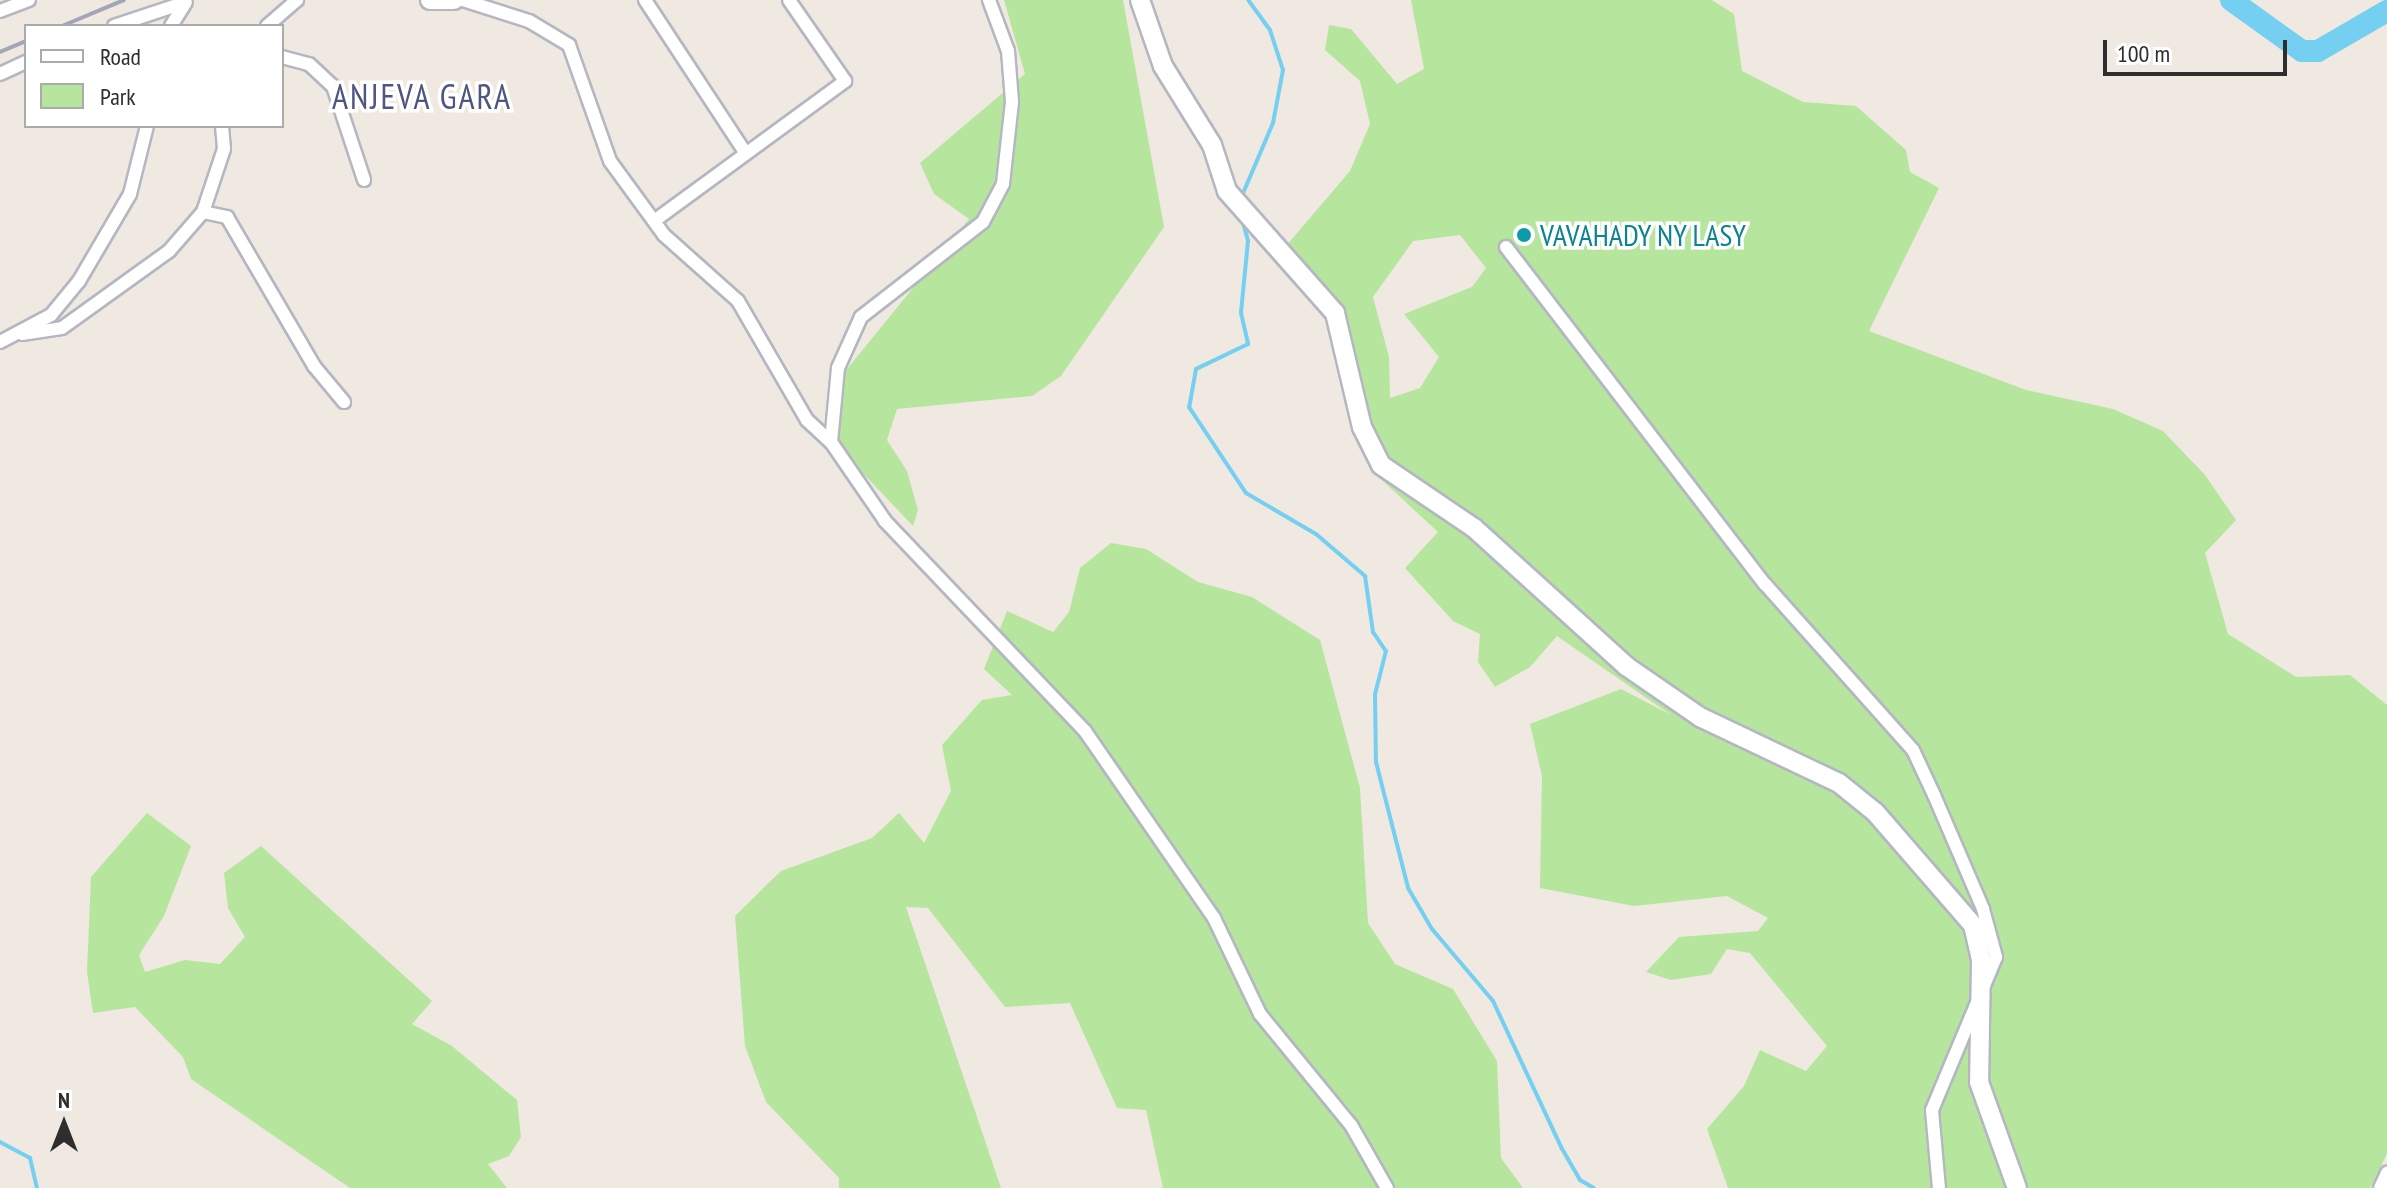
<!DOCTYPE html>
<style>
body{margin:0}
#map{position:relative;width:2387px;height:1188px;overflow:hidden;background:#efe9e1;font-family:"PT Sans Narrow",sans-serif}
div>[style]{position:absolute}
.green>*{inset:0;background:#b6e59e}
.stream>*{height:4px;margin:-2px;padding:0 2px;transform-origin:2px;border-radius:2px;background:#75cff0}
.river>*{height:22px;margin:-11px;padding:0 11px;transform-origin:11px;border-radius:11px;background:#75cff0}
.roads{filter:drop-shadow(2px 0 #b4b7c1) drop-shadow(-2px 0 #b4b7c1) drop-shadow(0 2px #b4b7c1) drop-shadow(0 -2px #b4b7c1)}
.street>*{height:12px;margin:-6px;padding:0 6px;transform-origin:6px;border-radius:6px;background:#fff}
.secondary>*{height:18px;margin:-9px;padding:0 9px;transform-origin:9px;border-radius:9px;background:#fff}
.rail>*{height:4px;margin:-2px;padding:0 2px;transform-origin:2px;border-radius:2px;background:#a3a6b8}
.dots>*{width:22px;height:22px;translate:-50% -50%;box-sizing:border-box;border:4px solid #fff;border-radius:50%}
span{translate:-50% -50%;white-space:nowrap;text-align:center;line-height:1.15;-webkit-text-stroke:7px #fff;paint-order:stroke}
.culture-label{font-size:30px;color:#0d838f}
.left{translate:0 -50%;text-align:left}
.quarter-label{font-size:34px;color:#4d5680;letter-spacing:2px}
.legend{position:absolute;left:24px;top:24px;width:260px;height:104px;box-sizing:border-box;background:#fff;border:2px solid #ababab;margin:0;padding:10px 14px;list-style:none;font-size:24px;color:#2e2e2e}
.legend li{display:flex;align-items:center;gap:16px;height:40px}
.legend b{width:40px;border:2px solid #ababab}
.north{position:absolute;left:24px;top:1084px;width:80px;height:80px;-webkit-text-stroke:6px #fff;paint-order:stroke;rotate:0deg;font-size:22px;font-weight:700;line-height:32px;text-align:center;color:#2e2e2e}
.north::after{content:'';display:block;margin:auto;width:28px;height:36px;background:#2e2e2e;clip-path:polygon(50% 0,100% 100%,50% 72%,0 100%)}
.scale{position:absolute;left:2103px;top:40px;width:184px;height:36px;box-sizing:border-box;border:4px solid #2e2e2e;border-top:0;padding-left:10px;font-size:24px;line-height:28px;white-space:nowrap;color:#2e2e2e;-webkit-text-stroke:6px #fff;paint-order:stroke}
</style>
<div id="map">
<div class="green">
<div style="clip-path:polygon(1004px 0,1123px 0,1164px 227px,1061px 376px,1032px 396px,897px 409px,887px 440px,907px 471px,918px 510px,913px 526px,839px 448px,843px 374px,969px 219px,934px 194px,920px 163px,1025px 74px)"></div>
<div style="clip-path:polygon(evenodd,1411px 0,1712px 0,1734px 14px,1742px 71px,1803px 102px,1856px 106px,1906px 150px,1910px 172px,1939px 188px,1869px 331px,2026px 390px,2113px 409px,2163px 431px,2205px 475px,2236px 520px,2205px 553px,2228px 634px,2296px 677px,2350px 675px,2387px 705px,2387px 1154px,2370px 1188px,1728px 1188px,1707px 1129px,1744px 1086px,1760px 1050px,1806px 1071px,1827px 1046px,1750px 953px,1727px 949px,1711px 974px,1671px 980px,1646px 972px,1679px 937px,1758px 931px,1768px 918px,1727px 896px,1634px 906px,1540px 888px,1542px 776px,1530px 724px,1621px 689px,1671px 715px,1557px 636px,1530px 667px,1495px 687px,1478px 662px,1480px 634px,1453px 621px,1405px 568px,1438px 532px,1370px 469px,1344px 334px,1280px 253px,1350px 171px,1370px 124px,1360px 81px,1325px 50px,1329px 25px,1351px 29px,1397px 84px,1424px 69px,1411px 0,1460px 235px,1486px 268px,1472px 287px,1404px 314px,1439px 357px,1420px 388px,1390px 398px,1389px 357px,1373px 297px,1413px 241px,1460px 235px)"></div>
<div style="clip-path:polygon(1111px 543px,1146px 549px,1198px 582px,1252px 597px,1320px 640px,1360px 788px,1368px 923px,1395px 964px,1453px 989px,1497px 1061px,1501px 1158px,1523px 1188px,1163px 1188px,1146px 1110px,1117px 1108px,1070px 1003px,1005px 1007px,928px 908px,906px 907px,1001px 1188px,839px 1188px,839px 1178px,766px 1102px,745px 1046px,735px 916px,781px 871px,872px 838px,899px 813px,924px 843px,951px 791px,942px 745px,982px 700px,1012px 695px,984px 669px,1007px 611px,1053px 632px,1069px 612px,1080px 568px)"></div>
<div style="clip-path:polygon(147px 813px,191px 846px,164px 916px,139px 955px,145px 972px,185px 960px,220px 964px,245px 937px,228px 908px,224px 873px,261px 846px,432px 1001px,412px 1024px,452px 1046px,517px 1100px,521px 1137px,509px 1156px,488px 1164px,507px 1188px,350px 1188px,191px 1079px,183px 1057px,135px 1007px,93px 1013px,87px 972px,91px 877px)"></div>
</div>
<div class="stream">
<div style="left:1241px;top:198px;width:82px;rotate:-66.9deg"></div>
<div style="left:1273px;top:123px;width:54px;rotate:-79.3deg"></div>
<div style="left:1283px;top:70px;width:42px;rotate:-108deg"></div>
<div style="left:1270px;top:30px;width:37px;rotate:-126deg"></div>
<div style="left:1241px;top:215px;width:27px;rotate:75deg"></div>
<div style="left:1248px;top:241px;width:72px;rotate:95.6deg"></div>
<div style="left:1241px;top:313px;width:32px;rotate:77deg"></div>
<div style="left:1248px;top:344px;width:58px;rotate:154.3deg"></div>
<div style="left:1196px;top:369px;width:39px;rotate:100deg"></div>
<div style="left:1189px;top:407px;width:103px;rotate:56.5deg"></div>
<div style="left:1246px;top:493px;width:81px;rotate:30.4deg"></div>
<div style="left:1316px;top:534px;width:65px;rotate:40.6deg"></div>
<div style="left:1365px;top:576px;width:57px;rotate:81.9deg"></div>
<div style="left:1373px;top:632px;width:23px;rotate:56deg"></div>
<div style="left:1386px;top:651px;width:44px;rotate:104.3deg"></div>
<div style="left:1375px;top:694px;width:68px;rotate:89.2deg"></div>
<div style="left:1376px;top:762px;width:130px;rotate:75.7deg"></div>
<div style="left:1408px;top:888px;width:48px;rotate:59.7deg"></div>
<div style="left:1432px;top:929px;width:94px;rotate:49.7deg"></div>
<div style="left:1493px;top:1001px;width:161px;rotate:65deg"></div>
<div style="left:1561px;top:1147px;width:38px;rotate:60deg"></div>
<div style="left:1580px;top:1180px;width:16px;rotate:30deg"></div>
<div style="left:0;top:1142px;width:34px;rotate:28deg"></div>
<div style="left:30px;top:1158px;width:31px;rotate:77deg"></div>
</div>
<div class="river">
<div style="left:2231px;top:0;width:87px;rotate:35.7deg"></div>
<div style="left:2302px;top:51px;width:16px"></div>
<div style="left:2318px;top:51px;width:80px;rotate:-30.1deg"></div>
</div>
<div class="roads">
<div class="street">
<div style="left:463px;top:0;width:69px;rotate:17.7deg"></div>
<div style="left:529px;top:21px;width:47px;rotate:31deg"></div>
<div style="left:569px;top:45px;width:123px;rotate:70.5deg"></div>
<div style="left:610px;top:161px;width:92px;rotate:53.9deg"></div>
<div style="left:664px;top:235px;width:99px;rotate:41.7deg"></div>
<div style="left:738px;top:301px;width:138px;rotate:59.9deg"></div>
<div style="left:807px;top:420px;width:33px;rotate:43deg"></div>
<div style="left:645px;top:0;width:181px;rotate:56.7deg"></div>
<div style="left:989px;top:0;width:54px;rotate:69.6deg"></div>
<div style="left:1008px;top:51px;width:51px;rotate:85.5deg"></div>
<div style="left:1012px;top:102px;width:82px;rotate:96.3deg"></div>
<div style="left:1003px;top:184px;width:43px;rotate:117.8deg"></div>
<div style="left:983px;top:222px;width:155px;rotate:142.1deg"></div>
<div style="left:861px;top:317px;width:56px;rotate:114.3deg"></div>
<div style="left:838px;top:368px;width:74px;rotate:95.4deg"></div>
<div style="left:831px;top:442px;width:96px;rotate:55.6deg"></div>
<div style="left:885px;top:521px;width:290px;rotate:46.4deg"></div>
<div style="left:1085px;top:731px;width:227px;rotate:55.4deg"></div>
<div style="left:1214px;top:918px;width:106px;rotate:64.4deg"></div>
<div style="left:1260px;top:1014px;width:144px;rotate:50.7deg"></div>
<div style="left:1351px;top:1125px;width:73px;rotate:60.3deg"></div>
<div style="left:0;top:11px;width:31px;rotate:-21deg"></div>
<div style="left:114px;top:26px;width:73px;rotate:-18.4deg"></div>
<div style="left:171px;top:26px;width:28px;rotate:-58deg"></div>
<div style="left:267px;top:26px;width:40px;rotate:-41deg"></div>
<div style="left:282px;top:57px;width:28px;rotate:15deg"></div>
<div style="left:309px;top:64px;width:33px;rotate:43deg"></div>
<div style="left:333px;top:86px;width:99px;rotate:71.7deg"></div>
<div style="left:0;top:74px;width:29px;rotate:-25deg"></div>
<div style="left:203px;top:212px;width:25px;rotate:12deg"></div>
<div style="left:227px;top:217px;width:173px;rotate:59.7deg"></div>
<div style="left:314px;top:366px;width:47px;rotate:50.2deg"></div>
<div style="left:654px;top:221px;width:237px;rotate:-36.2deg"></div>
<div style="left:845px;top:81px;width:98px;rotate:-124.7deg"></div>
<div style="left:1506px;top:247px;width:425px;rotate:52.5deg"></div>
<div style="left:1765px;top:584px;width:222px;rotate:48.3deg"></div>
<div style="left:1913px;top:750px;width:50px;rotate:65deg"></div>
<div style="left:1934px;top:795px;width:124px;rotate:66.7deg"></div>
<div style="left:1983px;top:909px;width:50px;rotate:74.8deg"></div>
<div style="left:1996px;top:957px;width:166px;rotate:112.7deg"></div>
<div style="left:1932px;top:1110px;width:78px;rotate:84.9deg"></div>
<div style="left:22px;top:334px;width:40px;rotate:-8.5deg"></div>
<div style="left:62px;top:328px;width:132px;rotate:-35.7deg"></div>
<div style="left:169px;top:251px;width:52px;rotate:-48.9deg"></div>
<div style="left:203px;top:212px;width:66px;rotate:-71.6deg"></div>
<div style="left:224px;top:149px;width:23px;rotate:-95deg"></div>
<div style="left:0;top:342px;width:58px;rotate:-27.9deg"></div>
<div style="left:51px;top:315px;width:44px;rotate:-50.5deg"></div>
<div style="left:79px;top:281px;width:101px;rotate:-59.6deg"></div>
<div style="left:130px;top:194px;width:70px;rotate:-76deg"></div>
<div style="left:2380px;top:1188px;width:17px;rotate:-65deg"></div>
</div>
<div class="secondary">
<div style="left:430px;top:0;width:24px"></div>
<div style="left:1140px;top:0;width:70px;rotate:70.8deg"></div>
<div style="left:1163px;top:66px;width:93px;rotate:58.2deg"></div>
<div style="left:1212px;top:145px;width:48px;rotate:71.9deg"></div>
<div style="left:1227px;top:191px;width:163px;rotate:48.5deg"></div>
<div style="left:1335px;top:313px;width:117px;rotate:76.7deg"></div>
<div style="left:1362px;top:427px;width:42px;rotate:63.4deg"></div>
<div style="left:1381px;top:465px;width:112px;rotate:34.1deg"></div>
<div style="left:1474px;top:528px;width:205px;rotate:42.2deg"></div>
<div style="left:1626px;top:666px;width:90px;rotate:34.6deg"></div>
<div style="left:1700px;top:717px;width:154px;rotate:25.4deg"></div>
<div style="left:1839px;top:783px;width:46px;rotate:38.9deg"></div>
<div style="left:1875px;top:812px;width:150px;rotate:49.1deg"></div>
<div style="left:1973px;top:925px;width:37px;rotate:77deg"></div>
<div style="left:1981px;top:961px;width:121px;rotate:90.9deg"></div>
<div style="left:1979px;top:1082px;width:113px;rotate:70.3deg"></div>
</div>
</div>
<div class="rail">
<div style="left:62px;top:26px;width:67px;rotate:-22.8deg"></div>
<div style="left:0;top:52px;width:28px;rotate:-23deg"></div>
</div>
<div class="dots">
<div style="left:1524px;top:235px;background:#0f9aa8"></div>
</div>
<div class="culture-label">
<span class="left" style="left:1540px;top:235px">VAVAHADY NY LASY</span>
</div>
<div class="quarter-label">
<span style="left:422px;top:97px">ANJEVA GARA</span>
</div>
<ul class="legend">
<li><b style="height:10px;background:#fff"></b>Road</li>
<li><b style="height:22px;background:#b6e59e"></b>Park</li>
</ul>
<div class="north">N</div>
<div class="scale">100 m</div>
</div>
